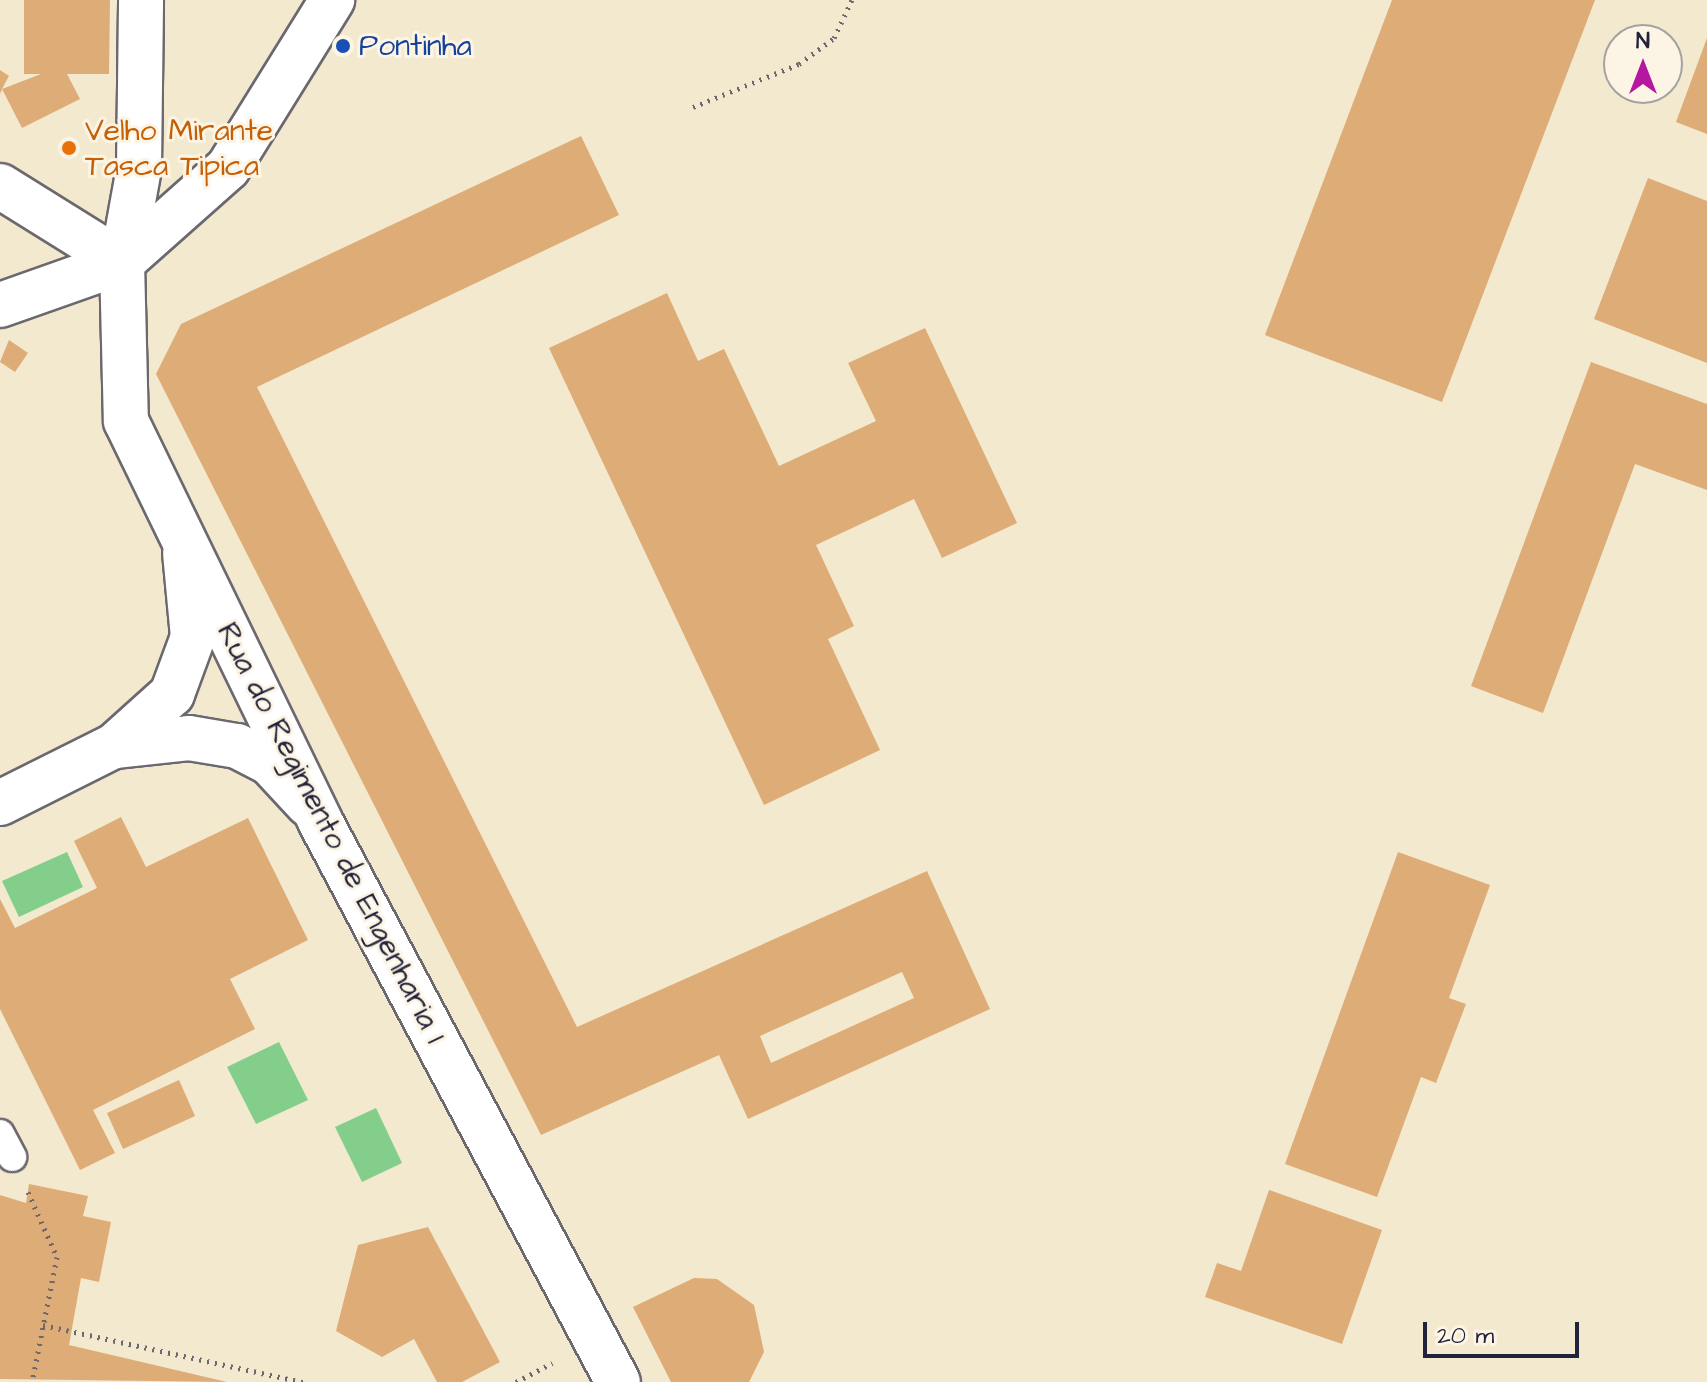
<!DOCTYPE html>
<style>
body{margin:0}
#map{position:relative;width:1707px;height:1382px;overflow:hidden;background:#f3e9cf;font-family:"Architects Daughter",sans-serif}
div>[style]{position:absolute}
.green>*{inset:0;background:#83ce8b}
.building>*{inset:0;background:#deac76}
.path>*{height:5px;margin-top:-2.5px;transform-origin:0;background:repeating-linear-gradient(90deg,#6b686f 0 2px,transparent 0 8px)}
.roads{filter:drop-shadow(2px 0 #6b686f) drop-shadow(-2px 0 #6b686f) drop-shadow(0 2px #6b686f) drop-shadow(0 -2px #6b686f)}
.service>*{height:28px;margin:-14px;padding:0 14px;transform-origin:14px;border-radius:14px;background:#fff}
.minor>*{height:44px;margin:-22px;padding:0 22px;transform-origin:22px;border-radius:22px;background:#fff}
.tertiary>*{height:44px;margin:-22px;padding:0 22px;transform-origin:22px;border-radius:22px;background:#fff}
.secondary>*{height:44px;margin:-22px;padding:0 22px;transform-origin:22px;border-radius:22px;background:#fff}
.dots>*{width:22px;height:22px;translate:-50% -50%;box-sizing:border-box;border:4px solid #fcf5e5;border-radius:50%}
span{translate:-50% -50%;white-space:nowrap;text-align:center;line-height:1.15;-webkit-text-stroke:6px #fcf5e5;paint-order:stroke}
.transit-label{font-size:30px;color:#164399}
.left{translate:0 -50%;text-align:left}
.food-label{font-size:30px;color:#c56008}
.street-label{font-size:30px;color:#22223b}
.north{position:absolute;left:1603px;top:24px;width:80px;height:80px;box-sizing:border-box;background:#fcf5e5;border:2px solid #a5a1a1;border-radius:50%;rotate:0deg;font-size:22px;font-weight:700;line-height:32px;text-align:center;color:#22223b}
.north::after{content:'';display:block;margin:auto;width:28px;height:36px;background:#b5179e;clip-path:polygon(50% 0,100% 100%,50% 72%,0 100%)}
.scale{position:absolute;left:1423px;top:1322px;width:156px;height:36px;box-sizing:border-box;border:4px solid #22223b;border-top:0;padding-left:10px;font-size:24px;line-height:28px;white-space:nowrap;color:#22223b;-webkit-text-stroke:6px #fcf5e5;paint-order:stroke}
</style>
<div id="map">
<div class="green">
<div style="clip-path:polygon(67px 852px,83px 887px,19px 917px,2px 881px)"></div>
<div style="clip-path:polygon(279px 1042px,308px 1100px,256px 1124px,227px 1067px)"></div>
<div style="clip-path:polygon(376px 1108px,402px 1163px,362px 1182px,335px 1127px)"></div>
</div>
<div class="building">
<div style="clip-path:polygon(24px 0,110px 0,109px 74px,67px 74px,80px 99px,22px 128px,2px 89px,0 94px,0 70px,9px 76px,2px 89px,41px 74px,24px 74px)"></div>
<div style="clip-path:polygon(1392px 0,1595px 0,1442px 402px,1265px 335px)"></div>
<div style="clip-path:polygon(1707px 38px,1707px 134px,1676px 122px)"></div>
<div style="clip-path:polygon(evenodd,581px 136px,619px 215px,257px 387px,577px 1027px,927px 871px,990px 1009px,748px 1119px,719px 1055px,541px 1135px,156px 374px,181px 324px,581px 136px,902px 972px,914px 998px,771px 1063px,760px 1036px,902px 972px)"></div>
<div style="clip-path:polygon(1648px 178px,1707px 201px,1707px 363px,1594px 319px)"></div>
<div style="clip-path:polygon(667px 293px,698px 361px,724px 349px,779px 466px,876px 421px,848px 363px,925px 328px,1017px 523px,942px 558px,914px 499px,816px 545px,854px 626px,828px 639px,880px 750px,764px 805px,549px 348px)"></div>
<div style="clip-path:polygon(9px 340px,28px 353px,15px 372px,0 362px)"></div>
<div style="clip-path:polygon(1591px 362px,1707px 404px,1707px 490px,1635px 464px,1543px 713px,1471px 686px)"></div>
<div style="clip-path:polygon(121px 817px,146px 867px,248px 818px,308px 940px,230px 979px,255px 1029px,93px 1110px,115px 1153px,80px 1170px,0 1009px,0 899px,15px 928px,97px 888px,74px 841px)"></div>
<div style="clip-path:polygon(1398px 852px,1490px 885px,1449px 998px,1466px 1004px,1436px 1083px,1421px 1077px,1377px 1197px,1285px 1164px)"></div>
<div style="clip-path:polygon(179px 1080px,195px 1116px,123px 1149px,107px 1113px)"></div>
<div style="clip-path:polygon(29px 1184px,88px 1196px,83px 1216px,111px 1222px,99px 1282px,81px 1278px,69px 1345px,227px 1382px,0 1379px,0 1195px,26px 1203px)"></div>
<div style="clip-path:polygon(1269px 1190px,1382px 1230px,1342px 1344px,1205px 1297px,1217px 1263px,1241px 1271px)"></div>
<div style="clip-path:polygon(428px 1227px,500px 1362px,462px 1382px,437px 1382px,414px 1339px,382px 1357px,336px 1331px,358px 1245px)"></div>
<div style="clip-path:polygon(694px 1278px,717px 1279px,754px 1305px,764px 1352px,749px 1382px,671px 1382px,633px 1307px)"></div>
</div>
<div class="path">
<div style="left:693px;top:107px;width:114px;rotate:-22.1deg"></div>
<div style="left:799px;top:64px;width:44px;rotate:-36.6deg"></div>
<div style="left:834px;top:38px;width:42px;rotate:-64.7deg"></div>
<div style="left:28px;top:1192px;width:71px;rotate:66deg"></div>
<div style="left:57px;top:1257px;width:127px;rotate:101.3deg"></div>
<div style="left:43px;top:1325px;width:266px;rotate:12.4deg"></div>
<div style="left:516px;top:1382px;width:41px;rotate:-27.8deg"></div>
</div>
<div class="roads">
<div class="service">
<div style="left:0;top:1134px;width:26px;rotate:62deg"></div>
</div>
<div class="minor">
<div style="left:0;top:305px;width:129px;rotate:-19.4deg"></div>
<div style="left:117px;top:746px;width:72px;rotate:-6.3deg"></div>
<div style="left:189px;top:738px;width:49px;rotate:9.5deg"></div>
<div style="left:237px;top:746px;width:37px;rotate:27deg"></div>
<div style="left:270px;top:763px;width:56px;rotate:47.2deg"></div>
<div style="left:0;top:803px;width:127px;rotate:-26.6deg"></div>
<div style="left:114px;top:746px;width:78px;rotate:-41.9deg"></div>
<div style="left:172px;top:694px;width:61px;rotate:-69.8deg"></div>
<div style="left:193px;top:637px;width:84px;rotate:-95.4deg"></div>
</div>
<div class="tertiary">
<div style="left:122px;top:262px;width:142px;rotate:-41.6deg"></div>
<div style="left:228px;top:168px;width:198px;rotate:-58.2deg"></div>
<div style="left:122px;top:262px;width:96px;rotate:-79.7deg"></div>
<div style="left:139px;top:168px;width:168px;rotate:-89.3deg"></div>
</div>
<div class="secondary">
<div style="left:0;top:186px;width:144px;rotate:31.9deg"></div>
<div style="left:122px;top:262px;width:159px;rotate:88.6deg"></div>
<div style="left:126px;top:421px;width:445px;rotate:64.1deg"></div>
<div style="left:320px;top:821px;width:635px;rotate:62.02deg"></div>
</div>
</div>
<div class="dots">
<div style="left:343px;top:46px;background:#1a4fb4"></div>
<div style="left:69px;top:148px;background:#e8710a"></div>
</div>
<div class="transit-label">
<span class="left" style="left:359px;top:46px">Pontinha</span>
</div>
<div class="food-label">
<span class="left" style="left:85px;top:148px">Velho Mirante<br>Tasca Tipica</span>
</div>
<div class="street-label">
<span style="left:331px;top:833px;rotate:63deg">Rua do Regimento de Engenharia 1</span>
</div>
<div class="north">N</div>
<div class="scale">20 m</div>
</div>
